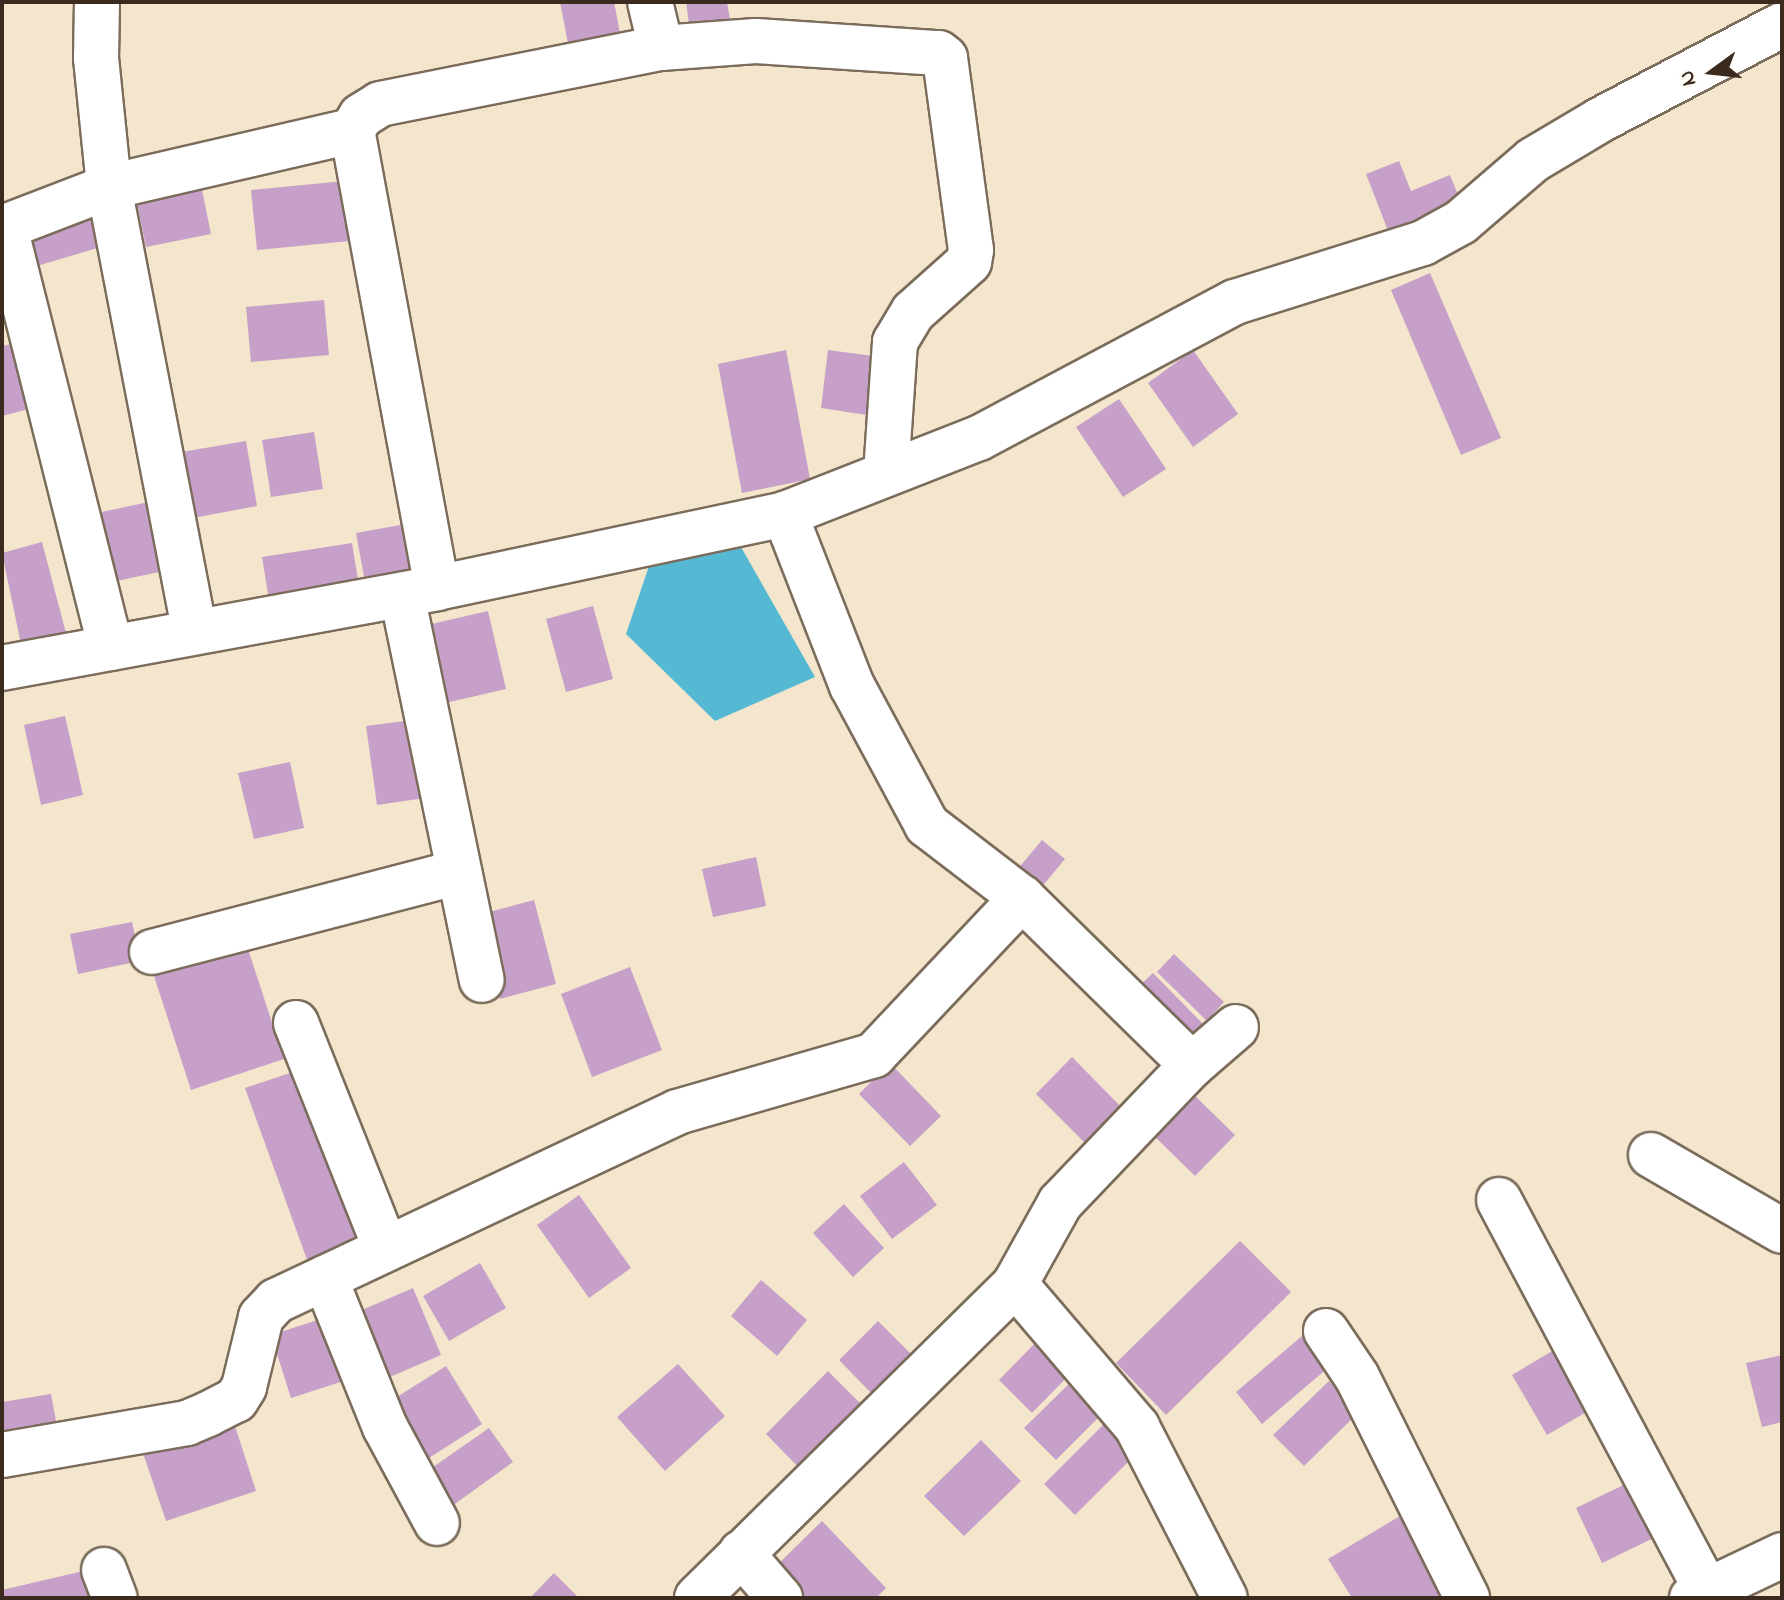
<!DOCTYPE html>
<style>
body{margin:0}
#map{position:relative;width:1784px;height:1600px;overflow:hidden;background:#f3e6cc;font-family:"Indie Flower",sans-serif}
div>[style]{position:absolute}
.water>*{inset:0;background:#55b9d3}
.building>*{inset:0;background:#c6a0c8}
.roads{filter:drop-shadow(2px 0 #7b6c5b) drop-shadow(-2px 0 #7b6c5b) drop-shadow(0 2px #7b6c5b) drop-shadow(0 -2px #7b6c5b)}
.minor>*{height:44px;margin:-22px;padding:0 22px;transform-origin:22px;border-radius:22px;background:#fff}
span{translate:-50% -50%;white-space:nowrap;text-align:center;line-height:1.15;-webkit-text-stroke:6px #fdfcf7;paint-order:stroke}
.frame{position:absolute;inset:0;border:4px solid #3b2a1e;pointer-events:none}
.north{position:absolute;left:1672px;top:32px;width:80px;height:80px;-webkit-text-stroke:6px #fdfcf7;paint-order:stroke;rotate:255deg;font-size:22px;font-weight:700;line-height:32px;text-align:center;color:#3b2a1e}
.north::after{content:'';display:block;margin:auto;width:28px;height:36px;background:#3b2a1e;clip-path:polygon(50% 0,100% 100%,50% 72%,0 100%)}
</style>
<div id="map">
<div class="water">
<div style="clip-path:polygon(741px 547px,815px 677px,715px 721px,626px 634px,652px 557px)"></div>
</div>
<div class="building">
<div style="clip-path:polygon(560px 2px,614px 2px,623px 49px,571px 59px)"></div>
<div style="clip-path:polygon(686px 2px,727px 2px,731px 25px,690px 32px)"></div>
<div style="clip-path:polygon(1399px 161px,1411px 191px,1450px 175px,1465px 212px,1392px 241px,1366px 174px)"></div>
<div style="clip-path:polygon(199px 175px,211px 234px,146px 247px,134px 188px)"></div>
<div style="clip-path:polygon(344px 181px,350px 241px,257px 250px,251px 190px)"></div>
<div style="clip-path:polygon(99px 206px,111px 244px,30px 268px,19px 230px)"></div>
<div style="clip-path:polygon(1430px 273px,1501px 438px,1461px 455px,1391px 290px)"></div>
<div style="clip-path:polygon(324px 300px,329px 355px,251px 362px,246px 307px)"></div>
<div style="clip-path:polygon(17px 343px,33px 408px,2px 416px,2px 346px)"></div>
<div style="clip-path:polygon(786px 350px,810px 479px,742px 493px,718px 364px)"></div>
<div style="clip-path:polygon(828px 350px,888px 358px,880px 417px,821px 408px)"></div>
<div style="clip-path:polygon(1193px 350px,1238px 414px,1193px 447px,1148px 383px)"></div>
<div style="clip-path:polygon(1119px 399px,1166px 469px,1123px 497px,1076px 427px)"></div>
<div style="clip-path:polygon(314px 432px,323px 489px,271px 497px,262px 440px)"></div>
<div style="clip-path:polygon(246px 441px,257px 506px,182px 520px,170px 454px)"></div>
<div style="clip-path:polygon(158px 500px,173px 569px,98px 585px,83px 516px)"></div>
<div style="clip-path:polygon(417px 522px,428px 581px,367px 593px,356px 533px)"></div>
<div style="clip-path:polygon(42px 542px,67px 637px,22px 649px,2px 553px)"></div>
<div style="clip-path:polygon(352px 543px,360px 592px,270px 606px,262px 557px)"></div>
<div style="clip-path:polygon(593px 606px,613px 679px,566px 692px,546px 619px)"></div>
<div style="clip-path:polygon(488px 611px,506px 689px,441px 704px,423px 626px)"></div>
<div style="clip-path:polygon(65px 716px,83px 795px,41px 805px,24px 725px)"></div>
<div style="clip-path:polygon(413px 720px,425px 798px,377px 805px,366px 726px)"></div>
<div style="clip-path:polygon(290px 762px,304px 828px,254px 839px,238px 773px)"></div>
<div style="clip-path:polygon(1042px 840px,1065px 859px,1040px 889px,1017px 870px)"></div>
<div style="clip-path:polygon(756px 857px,766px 906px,713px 917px,702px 869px)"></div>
<div style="clip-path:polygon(534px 900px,556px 984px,500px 999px,478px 915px)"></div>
<div style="clip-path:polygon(132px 922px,140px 961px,78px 974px,70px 934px)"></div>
<div style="clip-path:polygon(247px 946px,284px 1059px,191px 1090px,154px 976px)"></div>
<div style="clip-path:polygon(1174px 954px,1224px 1002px,1207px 1021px,1157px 972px)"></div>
<div style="clip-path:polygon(630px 967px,662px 1050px,592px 1077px,561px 994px)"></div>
<div style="clip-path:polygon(1153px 973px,1203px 1024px,1181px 1046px,1131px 994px)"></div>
<div style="clip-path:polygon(1072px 1057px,1128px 1114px,1092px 1150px,1036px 1094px)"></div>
<div style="clip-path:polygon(890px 1063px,941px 1116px,910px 1146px,859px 1094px)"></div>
<div style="clip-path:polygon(311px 1066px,376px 1246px,310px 1268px,245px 1088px)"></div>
<div style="clip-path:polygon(1190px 1091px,1235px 1135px,1195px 1176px,1151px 1133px)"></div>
<div style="clip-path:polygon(904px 1162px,937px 1205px,892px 1239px,860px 1196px)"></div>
<div style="clip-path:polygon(579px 1195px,631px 1268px,589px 1298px,537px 1225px)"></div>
<div style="clip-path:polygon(844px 1204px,884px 1248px,853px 1277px,813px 1233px)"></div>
<div style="clip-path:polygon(1240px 1241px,1291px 1292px,1166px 1415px,1116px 1363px)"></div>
<div style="clip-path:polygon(480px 1263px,506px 1308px,449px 1341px,423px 1296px)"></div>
<div style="clip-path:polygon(761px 1280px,807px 1320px,777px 1356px,731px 1316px)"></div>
<div style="clip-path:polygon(413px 1288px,441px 1355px,383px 1380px,355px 1313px)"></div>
<div style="clip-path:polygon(330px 1316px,350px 1379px,291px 1398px,271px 1335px)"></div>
<div style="clip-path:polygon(878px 1321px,916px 1359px,877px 1399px,839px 1360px)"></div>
<div style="clip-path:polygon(1042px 1336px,1075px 1369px,1032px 1413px,999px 1380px)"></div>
<div style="clip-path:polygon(1302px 1336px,1329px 1367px,1262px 1424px,1236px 1392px)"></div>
<div style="clip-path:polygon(1564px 1344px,1600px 1404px,1547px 1435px,1512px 1375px)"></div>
<div style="clip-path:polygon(1782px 1355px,1782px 1422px,1762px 1427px,1746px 1363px)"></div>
<div style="clip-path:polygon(678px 1364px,725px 1416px,665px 1471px,617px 1417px)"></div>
<div style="clip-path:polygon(446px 1366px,482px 1424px,426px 1460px,389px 1402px)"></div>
<div style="clip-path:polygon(828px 1371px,869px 1412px,806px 1475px,766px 1434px)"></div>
<div style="clip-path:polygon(1079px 1374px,1110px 1406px,1056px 1460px,1024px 1428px)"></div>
<div style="clip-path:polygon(1329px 1381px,1359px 1412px,1304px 1466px,1273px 1435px)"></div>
<div style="clip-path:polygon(51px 1394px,60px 1443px,2px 1452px,2px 1402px)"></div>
<div style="clip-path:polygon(233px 1420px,256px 1491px,166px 1521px,142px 1450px)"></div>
<div style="clip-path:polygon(1108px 1420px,1139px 1451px,1075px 1515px,1044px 1484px)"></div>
<div style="clip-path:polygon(489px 1428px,513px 1462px,441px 1514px,416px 1479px)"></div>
<div style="clip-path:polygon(981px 1440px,1021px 1481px,964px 1536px,924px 1496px)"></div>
<div style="clip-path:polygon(1640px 1477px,1666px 1532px,1602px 1563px,1576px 1508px)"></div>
<div style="clip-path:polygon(1405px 1513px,1452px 1591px,1440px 1598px,1352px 1598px,1328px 1559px)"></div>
<div style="clip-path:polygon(822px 1521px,886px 1588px,876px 1598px,793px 1598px,769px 1573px)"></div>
<div style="clip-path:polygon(96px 1568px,104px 1598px,2px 1598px,2px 1590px)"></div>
<div style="clip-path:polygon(554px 1573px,579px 1598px,530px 1598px)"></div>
</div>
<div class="roads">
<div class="minor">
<div style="left:97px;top:2px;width:56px;rotate:91deg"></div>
<div style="left:96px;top:58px;width:130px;rotate:84.2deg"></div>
<div style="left:109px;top:187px;width:453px;rotate:79.1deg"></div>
<div style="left:661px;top:48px;width:95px;rotate:-4.2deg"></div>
<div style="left:756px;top:41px;width:183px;rotate:3.8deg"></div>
<div style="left:939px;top:53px;width:8px;rotate:40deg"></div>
<div style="left:945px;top:58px;width:194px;rotate:82.3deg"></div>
<div style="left:971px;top:250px;width:12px;rotate:99deg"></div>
<div style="left:969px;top:262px;width:75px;rotate:138.2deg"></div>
<div style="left:913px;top:312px;width:35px;rotate:121deg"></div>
<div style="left:895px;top:342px;width:131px;rotate:93.9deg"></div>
<div style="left:5px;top:227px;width:434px;rotate:75.9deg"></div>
<div style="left:2px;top:228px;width:115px;rotate:-21deg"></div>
<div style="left:109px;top:187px;width:249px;rotate:-13deg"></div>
<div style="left:437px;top:588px;width:465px;rotate:-100.5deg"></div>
<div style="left:352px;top:131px;width:17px;rotate:-59deg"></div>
<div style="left:361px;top:116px;width:22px;rotate:-32deg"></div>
<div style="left:380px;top:104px;width:287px;rotate:-11.3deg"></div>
<div style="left:661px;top:48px;width:47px;rotate:-103.4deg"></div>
<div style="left:402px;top:595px;width:393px;rotate:78.3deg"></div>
<div style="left:2px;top:668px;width:442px;rotate:-10.4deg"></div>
<div style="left:437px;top:588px;width:356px;rotate:-12deg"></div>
<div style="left:152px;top:952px;width:317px;rotate:-14.6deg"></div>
<div style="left:296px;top:1023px;width:243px;rotate:68.3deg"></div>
<div style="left:1192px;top:1065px;width:238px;rotate:-135.5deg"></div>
<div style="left:1022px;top:898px;width:120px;rotate:-142.5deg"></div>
<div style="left:927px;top:825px;width:158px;rotate:-118.3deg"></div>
<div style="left:852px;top:686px;width:185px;rotate:-111.3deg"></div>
<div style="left:785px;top:514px;width:208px;rotate:-21.4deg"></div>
<div style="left:979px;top:438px;width:290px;rotate:-28deg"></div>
<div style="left:1235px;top:302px;width:197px;rotate:-17.4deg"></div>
<div style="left:1423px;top:243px;width:43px;rotate:-28.9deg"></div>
<div style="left:1461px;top:222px;width:95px;rotate:-40.7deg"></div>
<div style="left:1533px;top:160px;width:78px;rotate:-30.8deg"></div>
<div style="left:1600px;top:120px;width:205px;rotate:-27.6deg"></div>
<div style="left:1651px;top:1155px;width:151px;rotate:30.1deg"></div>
<div style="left:1499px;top:1200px;width:443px;rotate:62deg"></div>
<div style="left:325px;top:1278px;width:161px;rotate:68.1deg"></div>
<div style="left:385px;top:1427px;width:109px;rotate:61.6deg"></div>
<div style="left:1015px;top:1284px;width:188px;rotate:49.5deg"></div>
<div style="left:1137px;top:1427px;width:192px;rotate:62.8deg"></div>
<div style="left:1326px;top:1331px;width:55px;rotate:56deg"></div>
<div style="left:1357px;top:1377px;width:247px;rotate:63.5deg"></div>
<div style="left:2px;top:1455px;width:188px;rotate:-9.8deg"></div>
<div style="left:187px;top:1423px;width:23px;rotate:-23deg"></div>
<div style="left:208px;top:1414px;width:31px;rotate:-27deg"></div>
<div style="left:236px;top:1400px;width:15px;rotate:-58deg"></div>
<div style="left:244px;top:1387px;width:72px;rotate:-76.3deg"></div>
<div style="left:261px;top:1317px;width:22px;rotate:-47deg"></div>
<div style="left:276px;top:1301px;width:443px;rotate:-25.2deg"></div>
<div style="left:677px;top:1112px;width:205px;rotate:-16.1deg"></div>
<div style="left:874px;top:1055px;width:216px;rotate:-46.7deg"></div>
<div style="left:741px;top:1553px;width:60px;rotate:49.1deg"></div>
<div style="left:104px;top:1570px;width:30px;rotate:69deg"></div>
<div style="left:697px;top:1598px;width:447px;rotate:-44.6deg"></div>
<div style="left:1015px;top:1284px;width:93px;rotate:-60.9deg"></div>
<div style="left:1060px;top:1203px;width:191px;rotate:-46.3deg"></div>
<div style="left:1192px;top:1065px;width:58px;rotate:-40.8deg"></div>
<div style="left:1692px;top:1598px;width:100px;rotate:-25.5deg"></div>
</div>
</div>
<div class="frame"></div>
<div class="north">N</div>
</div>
